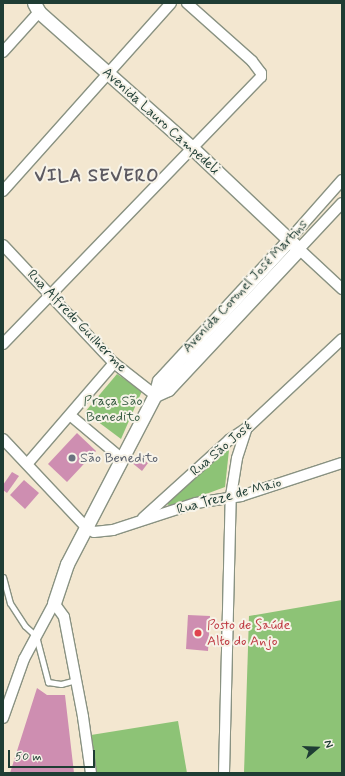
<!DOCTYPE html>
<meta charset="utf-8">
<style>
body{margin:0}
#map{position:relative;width:345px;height:776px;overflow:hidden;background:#f3e7d0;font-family:Mynerve,sans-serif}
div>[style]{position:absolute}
.green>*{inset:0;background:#8dc376}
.building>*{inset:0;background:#ce8eb1}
.roads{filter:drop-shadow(1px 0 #899282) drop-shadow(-1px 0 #899282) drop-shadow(0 1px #899282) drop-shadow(0 -1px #899282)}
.service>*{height:5px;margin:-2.5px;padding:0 2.5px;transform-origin:2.5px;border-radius:2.5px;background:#fff}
.minor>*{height:10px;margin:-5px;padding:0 5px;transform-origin:5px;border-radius:5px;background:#fff}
.tertiary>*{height:13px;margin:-6.5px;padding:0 6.5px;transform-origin:6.5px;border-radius:6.5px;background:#fff}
.dots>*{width:11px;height:11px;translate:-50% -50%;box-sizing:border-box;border:2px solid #f7f3e8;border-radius:50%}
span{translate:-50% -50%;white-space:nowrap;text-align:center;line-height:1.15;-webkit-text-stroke:4px #f7f3e8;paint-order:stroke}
.street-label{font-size:14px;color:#1f3d34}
.park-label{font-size:14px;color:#3a5e44}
.worship-label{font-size:14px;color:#5b616d}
.left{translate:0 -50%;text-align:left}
.health-label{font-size:14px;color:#be3a42}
.district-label{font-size:18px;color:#5c5960;font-weight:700;letter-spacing:1px}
.frame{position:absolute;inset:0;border:4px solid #1f3d34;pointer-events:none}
.north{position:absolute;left:297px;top:728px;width:40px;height:40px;-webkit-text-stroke:3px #f7f3e8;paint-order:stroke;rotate:71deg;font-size:11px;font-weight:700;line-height:16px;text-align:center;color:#1f3d34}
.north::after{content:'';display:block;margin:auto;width:14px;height:18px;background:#1f3d34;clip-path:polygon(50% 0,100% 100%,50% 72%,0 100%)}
.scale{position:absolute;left:8px;top:750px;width:87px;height:18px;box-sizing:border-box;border:2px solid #1f3d34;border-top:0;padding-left:5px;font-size:12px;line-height:14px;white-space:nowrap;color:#1f3d34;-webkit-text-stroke:3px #f7f3e8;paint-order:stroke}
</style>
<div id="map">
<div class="green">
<div style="clip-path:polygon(117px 374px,142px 391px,121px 439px,85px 412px)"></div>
<div style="clip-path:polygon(229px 450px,225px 487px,171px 507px,165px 502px,222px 451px)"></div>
<div style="clip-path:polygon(342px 600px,342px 773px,244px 773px,249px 616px)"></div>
<div style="clip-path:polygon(178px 721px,187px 773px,97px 773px,91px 735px)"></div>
</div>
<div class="building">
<div style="clip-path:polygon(77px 433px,96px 451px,67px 482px,48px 464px)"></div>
<div style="clip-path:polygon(137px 455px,148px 463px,142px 471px,131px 462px)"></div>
<div style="clip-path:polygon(12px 472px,19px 476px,7px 493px,3px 490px,3px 485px)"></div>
<div style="clip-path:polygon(24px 480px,39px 493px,25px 509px,10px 495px)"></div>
<div style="clip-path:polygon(188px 615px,210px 616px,208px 651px,186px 649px)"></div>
<div style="clip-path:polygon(37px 688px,47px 695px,65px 695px,74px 773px,10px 773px)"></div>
</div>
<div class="roads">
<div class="service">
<div style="left:3px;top:577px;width:27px;rotate:75deg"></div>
<div style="left:10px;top:603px;width:27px;rotate:57deg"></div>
<div style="left:25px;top:626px;width:15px;rotate:42deg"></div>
<div style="left:36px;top:636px;width:48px;rotate:75.4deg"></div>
<div style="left:48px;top:682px;width:13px;rotate:9deg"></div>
<div style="left:61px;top:684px;width:16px;rotate:-15deg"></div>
</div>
<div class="minor">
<div style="left:3px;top:52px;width:54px;rotate:-48deg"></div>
<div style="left:3px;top:191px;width:252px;rotate:-48.2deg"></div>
<div style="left:342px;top:203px;width:63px;rotate:133.1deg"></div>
<div style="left:299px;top:249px;width:59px;rotate:42.9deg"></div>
<div style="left:289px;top:240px;width:80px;rotate:-48.5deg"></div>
<div style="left:3px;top:245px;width:162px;rotate:46.8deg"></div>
<div style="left:114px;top:363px;width:52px;rotate:38deg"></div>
<div style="left:3px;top:344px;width:371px;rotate:-46deg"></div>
<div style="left:261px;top:77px;width:4px;rotate:-90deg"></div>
<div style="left:261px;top:73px;width:15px;rotate:-127deg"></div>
<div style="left:252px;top:61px;width:87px;rotate:-138.3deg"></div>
<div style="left:71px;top:416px;width:65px;rotate:40deg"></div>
<div style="left:3px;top:439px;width:121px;rotate:46.7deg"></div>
<div style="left:86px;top:527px;width:9px;rotate:32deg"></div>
<div style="left:94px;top:532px;width:19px;rotate:-6deg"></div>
<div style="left:113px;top:530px;width:87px;rotate:-18deg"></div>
<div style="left:196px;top:503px;width:46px;rotate:-8.8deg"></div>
<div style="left:241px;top:496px;width:106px;rotate:-18.1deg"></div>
<div style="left:28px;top:463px;width:132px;rotate:-49.3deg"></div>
<div style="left:143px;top:518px;width:116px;rotate:-42.2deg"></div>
<div style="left:229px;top:440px;width:22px;rotate:-34deg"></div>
<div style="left:247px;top:428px;width:130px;rotate:-43.1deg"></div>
<div style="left:3px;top:718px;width:63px;rotate:-70.4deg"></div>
<div style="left:24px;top:659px;width:64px;rotate:-61.8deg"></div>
<div style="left:54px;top:603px;width:17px;rotate:54deg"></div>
<div style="left:64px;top:617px;width:102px;rotate:79.2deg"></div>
<div style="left:83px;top:717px;width:57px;rotate:81.9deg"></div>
<div style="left:224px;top:773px;width:277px;rotate:-88.6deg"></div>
<div style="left:231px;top:496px;width:38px;rotate:-81deg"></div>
<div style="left:237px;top:458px;width:32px;rotate:-72deg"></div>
</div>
<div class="tertiary">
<div style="left:34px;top:3px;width:10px;rotate:61deg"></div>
<div style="left:39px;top:12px;width:203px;rotate:41.6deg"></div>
<div style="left:191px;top:147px;width:149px;rotate:43.4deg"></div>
<div style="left:299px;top:249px;width:192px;rotate:133.1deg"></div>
<div style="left:168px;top:389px;width:14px;rotate:155deg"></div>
<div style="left:54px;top:603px;width:41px;rotate:-71.6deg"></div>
<div style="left:67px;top:564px;width:191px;rotate:-62.5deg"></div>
<div style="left:155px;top:395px;width:15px;rotate:-74deg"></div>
<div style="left:159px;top:381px;width:192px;rotate:-47.3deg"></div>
</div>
</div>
<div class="dots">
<div style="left:72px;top:458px;background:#6b7280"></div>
<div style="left:198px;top:633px;background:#e0444e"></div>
</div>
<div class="street-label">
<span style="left:161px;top:121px;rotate:42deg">Avenida Lauro Campedeli</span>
<span style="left:245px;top:286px;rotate:-47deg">Avenida Coronel José Martins</span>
<span style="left:77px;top:321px;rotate:46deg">Rua Alfredo Guilherme</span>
<span style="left:221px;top:449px;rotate:-40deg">Rua São José</span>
<span style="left:229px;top:496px;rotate:-15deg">Rua Treze de Maio</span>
</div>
<div class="park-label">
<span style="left:113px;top:409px">Praça São<br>Benedito</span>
</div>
<div class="worship-label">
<span class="left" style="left:80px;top:458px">São Benedito</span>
</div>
<div class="health-label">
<span class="left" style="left:207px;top:633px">Posto de Saúde<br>Alto do Anjo</span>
</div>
<div class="district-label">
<span style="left:97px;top:176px">VILA SEVERO</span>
</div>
<div class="frame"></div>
<div class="north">N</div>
<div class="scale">50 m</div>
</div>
